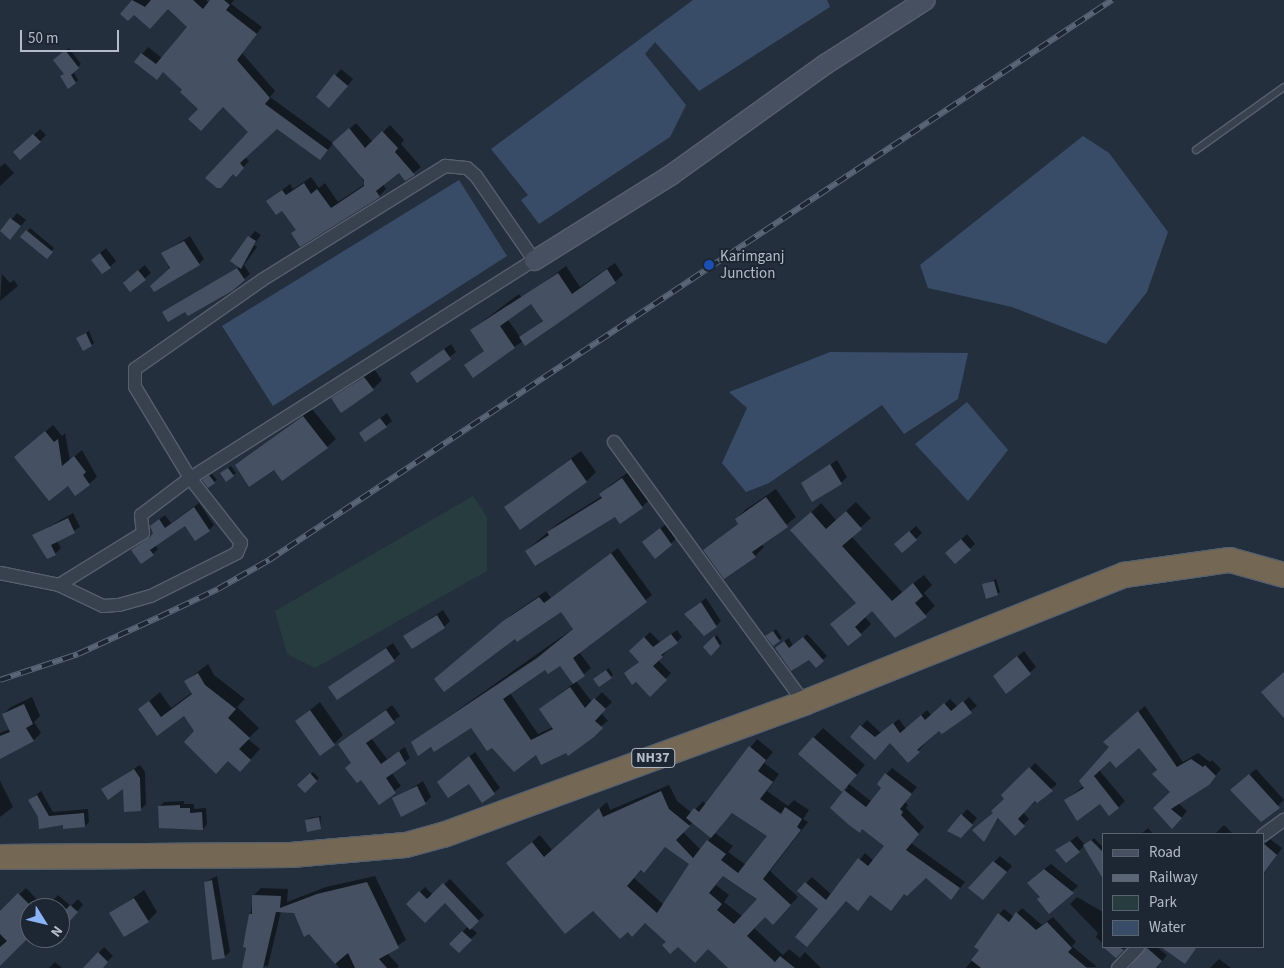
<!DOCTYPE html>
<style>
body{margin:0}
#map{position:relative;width:1284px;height:968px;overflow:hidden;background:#242f3e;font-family:"Source Sans 3",sans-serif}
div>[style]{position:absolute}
.green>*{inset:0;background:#263c3f}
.water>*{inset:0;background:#394c67}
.shadow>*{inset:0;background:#0007}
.building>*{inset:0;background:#455162}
.roads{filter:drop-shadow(1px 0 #565f6c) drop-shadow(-1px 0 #565f6c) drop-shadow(0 1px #565f6c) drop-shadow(0 -1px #565f6c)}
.lane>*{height:6px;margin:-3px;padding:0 3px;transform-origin:3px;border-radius:3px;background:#38414e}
.street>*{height:12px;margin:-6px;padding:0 6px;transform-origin:6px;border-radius:6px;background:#38414e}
.secondary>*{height:19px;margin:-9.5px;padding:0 9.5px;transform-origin:9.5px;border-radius:9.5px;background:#465061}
.highway>*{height:24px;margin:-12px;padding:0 12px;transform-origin:12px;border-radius:12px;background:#746855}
.rail>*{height:5.5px;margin-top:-2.75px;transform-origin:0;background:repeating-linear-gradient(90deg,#1d2633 0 11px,#5a6575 0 22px);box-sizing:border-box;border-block:1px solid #5a6575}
.dots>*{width:14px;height:14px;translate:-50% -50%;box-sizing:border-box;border:2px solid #1d2633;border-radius:50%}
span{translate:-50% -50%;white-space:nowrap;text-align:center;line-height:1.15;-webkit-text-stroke:4px #1d2633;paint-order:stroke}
.shield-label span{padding:1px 4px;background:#1d2633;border:1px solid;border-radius:4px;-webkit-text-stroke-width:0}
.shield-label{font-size:14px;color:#b4bcc9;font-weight:700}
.poi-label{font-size:15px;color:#b4bcc9}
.left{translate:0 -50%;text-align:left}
.legend{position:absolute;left:1102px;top:833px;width:162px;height:115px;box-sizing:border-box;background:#1d2633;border:1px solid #59626f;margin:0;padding:6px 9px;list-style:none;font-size:15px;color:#b4bcc9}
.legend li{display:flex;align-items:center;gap:10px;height:25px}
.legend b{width:25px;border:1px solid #59626f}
.north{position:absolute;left:20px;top:898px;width:50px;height:50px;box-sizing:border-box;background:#1d2633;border:1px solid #59626f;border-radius:50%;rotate:126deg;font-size:14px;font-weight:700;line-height:20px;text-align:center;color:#b4bcc9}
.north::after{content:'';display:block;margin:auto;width:18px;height:22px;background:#8ab4f8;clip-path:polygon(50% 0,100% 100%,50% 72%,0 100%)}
.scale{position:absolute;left:20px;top:30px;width:99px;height:22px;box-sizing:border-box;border:2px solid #b4bcc9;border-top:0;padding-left:6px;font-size:15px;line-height:18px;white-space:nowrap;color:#b4bcc9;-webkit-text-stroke:4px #1d2633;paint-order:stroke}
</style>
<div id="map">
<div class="green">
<div style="clip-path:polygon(473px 496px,487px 517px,487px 571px,315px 668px,287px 654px,275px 611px)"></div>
</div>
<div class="water">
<div style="clip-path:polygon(693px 0,827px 0,830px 7px,699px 91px,655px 42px,645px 54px,686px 105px,670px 137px,539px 224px,521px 200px,528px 195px,491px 149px)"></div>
<div style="clip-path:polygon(1083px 136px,1109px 153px,1168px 232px,1147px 292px,1106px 344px,1012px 307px,928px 288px,920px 265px)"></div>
<div style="clip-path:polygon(459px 180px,507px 256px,273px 406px,222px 326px)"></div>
<div style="clip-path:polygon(830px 352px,968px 353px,958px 399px,904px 434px,882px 405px,769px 483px,746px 492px,722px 463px,747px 408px,729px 392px)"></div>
<div style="clip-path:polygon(967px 402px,1008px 450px,968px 501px,915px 444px)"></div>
</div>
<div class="shadow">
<div style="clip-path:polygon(133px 0,206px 0,209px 3px,211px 0,234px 0,231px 4px,262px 27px,242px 53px,275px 91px,270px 97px,333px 143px,326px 153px,277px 127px,245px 157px,249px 161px,236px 175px,249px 132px,223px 106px,199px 109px,164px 71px,135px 62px,148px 47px,162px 58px,189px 26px,168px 8px,122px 14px)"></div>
<div style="clip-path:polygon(69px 48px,81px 64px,73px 71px,78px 80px,76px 82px,62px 76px,65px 73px,57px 57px)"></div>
<div style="clip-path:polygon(341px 69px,353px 79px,335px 101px,317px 97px)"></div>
<div style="clip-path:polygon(356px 123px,373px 142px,390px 125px,404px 140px,401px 144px,421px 167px,406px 179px,399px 172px,383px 184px,386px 189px,379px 196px,297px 230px,282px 209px,268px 201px,290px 184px,293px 189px,311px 177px,319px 188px,325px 183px,338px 202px,365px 184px,341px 136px)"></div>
<div style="clip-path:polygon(40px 129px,46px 135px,40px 141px,21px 147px)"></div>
<div style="clip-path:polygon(5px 163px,14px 173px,0 186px,0 167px)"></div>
<div style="clip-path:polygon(17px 213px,26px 220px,10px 239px,1px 232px)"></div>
<div style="clip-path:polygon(30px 228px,54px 248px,47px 257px,22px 237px)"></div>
<div style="clip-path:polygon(255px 231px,261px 235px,254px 245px,257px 247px,244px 265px,250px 274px,244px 279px,185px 310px,164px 313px,240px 266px,232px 260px)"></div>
<div style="clip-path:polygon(190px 236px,204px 259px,199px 264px,170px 271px,163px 253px)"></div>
<div style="clip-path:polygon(106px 248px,116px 261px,110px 267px,99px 254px)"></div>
<div style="clip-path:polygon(evenodd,615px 263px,623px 275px,615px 282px,514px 347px,466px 365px,485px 350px,471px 330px,519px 294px,522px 298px,566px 266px,580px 287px,615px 263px,531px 303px,543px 320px,521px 338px,508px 320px,531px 303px)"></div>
<div style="clip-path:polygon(145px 265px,151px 273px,131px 290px,130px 277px)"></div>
<div style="clip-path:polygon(2px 274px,10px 283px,14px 280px,18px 286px,0 301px)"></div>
<div style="clip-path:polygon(89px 331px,94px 343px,92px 345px,78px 338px)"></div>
<div style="clip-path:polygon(451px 344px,456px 352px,417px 382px,411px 373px)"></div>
<div style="clip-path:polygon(374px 369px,382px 380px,373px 389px,333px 398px)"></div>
<div style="clip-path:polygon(312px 409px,336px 439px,327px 447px,236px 465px)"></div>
<div style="clip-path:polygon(387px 413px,392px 421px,386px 426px,360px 434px)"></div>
<div style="clip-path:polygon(53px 425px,62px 436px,65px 433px,70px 460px,82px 450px,97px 477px,89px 484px,68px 484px,16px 457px)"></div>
<div style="clip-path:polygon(581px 451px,596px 472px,587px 481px,506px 507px)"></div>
<div style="clip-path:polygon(837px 460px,847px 477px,841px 483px,803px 483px)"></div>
<div style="clip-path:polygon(231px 466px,236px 473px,233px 475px,224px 471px)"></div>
<div style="clip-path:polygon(631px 470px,651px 498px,642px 507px,526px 551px,557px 524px,602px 496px,609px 486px)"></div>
<div style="clip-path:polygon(212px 474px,217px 480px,214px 482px,206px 478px)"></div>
<div style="clip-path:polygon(776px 489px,796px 517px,762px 544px,764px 547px,755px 556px,704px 550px,739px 523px,736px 519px,745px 510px)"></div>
<div style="clip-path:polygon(856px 502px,871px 518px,851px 536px,902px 592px,924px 575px,932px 585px,924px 593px,935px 606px,913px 626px,872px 609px,864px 616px,871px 624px,861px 634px,832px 624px,857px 602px,802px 521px,821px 503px,836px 520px)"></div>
<div style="clip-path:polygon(199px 503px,214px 525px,209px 530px,195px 539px,185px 525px,155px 545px,158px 549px,153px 554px,133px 550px,154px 534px,157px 521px,165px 515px,171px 523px)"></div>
<div style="clip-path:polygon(73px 513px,80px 527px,57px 541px,61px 548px,55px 554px,34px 535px)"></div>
<div style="clip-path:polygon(666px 524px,677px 538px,655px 557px,649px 537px)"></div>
<div style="clip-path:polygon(916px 526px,922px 533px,902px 552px,896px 544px)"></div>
<div style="clip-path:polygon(967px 534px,975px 544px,970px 549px,953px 547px)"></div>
<div style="clip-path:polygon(evenodd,618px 548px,652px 595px,579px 652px,591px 668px,576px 681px,592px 702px,602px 692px,612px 702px,601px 713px,608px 721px,566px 751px,537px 754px,492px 746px,471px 726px,419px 754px,412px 744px,418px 738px,574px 628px,562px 610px,442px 673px,511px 615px,546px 591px,551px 598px,618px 548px,560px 664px,574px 683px,540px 709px,553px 727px,538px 734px,510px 693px,546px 668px,560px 664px)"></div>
<div style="clip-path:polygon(996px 579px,1000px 592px,997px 594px,984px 585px)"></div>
<div style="clip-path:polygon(706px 598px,721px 621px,716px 626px,695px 622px,692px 624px,685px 614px)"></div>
<div style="clip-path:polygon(443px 610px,450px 621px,444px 627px,405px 636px)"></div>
<div style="clip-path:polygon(776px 629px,782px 638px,779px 640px,769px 634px)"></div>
<div style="clip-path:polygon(677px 630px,682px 637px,658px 660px,671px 673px,650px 695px,626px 673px,640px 661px,630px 651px,650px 632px,660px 642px)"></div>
<div style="clip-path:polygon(807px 634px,827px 656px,816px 666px,809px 658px,780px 644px,789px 638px,793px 646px)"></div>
<div style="clip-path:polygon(717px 635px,722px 643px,711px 654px,705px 647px)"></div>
<div style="clip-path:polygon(393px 643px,400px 654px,394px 660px,330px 687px)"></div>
<div style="clip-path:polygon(1024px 651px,1036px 667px,1007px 692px,1000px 671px)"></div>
<div style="clip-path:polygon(208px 664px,214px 675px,245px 699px,237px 707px,259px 728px,248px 739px,260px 749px,250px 760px,196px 731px,184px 714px,157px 734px,140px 709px,160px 692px,171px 708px,193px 692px,186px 681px)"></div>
<div style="clip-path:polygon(609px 668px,613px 675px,611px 677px,597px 677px)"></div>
<div style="clip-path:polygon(32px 697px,40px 716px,34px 722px,41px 733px,34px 740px,0 756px,0 733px,10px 729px,3px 714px,11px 707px)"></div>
<div style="clip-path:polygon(969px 697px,977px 706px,942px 732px,940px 729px,908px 761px,890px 742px,851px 737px,867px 720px,881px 733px,899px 719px,906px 729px,927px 710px,932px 716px,950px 699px,958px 707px)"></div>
<div style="clip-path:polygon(320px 702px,343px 735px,334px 744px,296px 721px)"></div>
<div style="clip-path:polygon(392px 705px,400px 716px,371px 738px,387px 759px,405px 747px,410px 758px,391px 772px,401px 786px,379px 803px,340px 744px)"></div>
<div style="clip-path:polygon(1145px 706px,1183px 762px,1198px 753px,1210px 762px,1212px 760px,1221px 769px,1209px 784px,1178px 803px,1187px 811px,1179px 821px,1154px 808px,1172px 792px,1139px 746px,1110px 759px,1099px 770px,1125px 801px,1119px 807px,1109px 814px,1100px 802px,1065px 800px,1084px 786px,1111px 747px,1111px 736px)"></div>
<div style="clip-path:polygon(823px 728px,865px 765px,849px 784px,872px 802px,883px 787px,878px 783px,892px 768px,917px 787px,905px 802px,908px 805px,906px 808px,924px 827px,911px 843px,965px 882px,957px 892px,926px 877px,905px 893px,870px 894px,820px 909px,806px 883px,812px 877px,832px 895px,865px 853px,874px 861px,886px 846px,832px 808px,848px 787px,814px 737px)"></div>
<div style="clip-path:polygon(evenodd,757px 739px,773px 752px,764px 763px,779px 774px,767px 791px,788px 806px,794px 800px,809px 810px,803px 819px,808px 822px,770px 871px,798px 897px,781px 915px,765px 915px,754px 928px,783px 955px,789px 949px,800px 958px,805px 952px,821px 968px,730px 968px,708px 948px,667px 942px,645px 922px,628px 930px,516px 856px,540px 835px,552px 850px,607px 802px,610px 810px,669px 785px,677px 801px,692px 813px,703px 801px,706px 804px,757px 739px,733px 812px,769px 836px,746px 865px,728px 852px,733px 846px,715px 833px,733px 812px,757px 739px,693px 822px,711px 837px,701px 850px,683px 832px,693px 822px,757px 739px,666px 846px,691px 863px,664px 905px,634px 878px,666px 846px,757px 739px,724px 875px,758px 899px,742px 916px,724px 902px,729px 895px,716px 885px,724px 875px)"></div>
<div style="clip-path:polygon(475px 752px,500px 788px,483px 801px,469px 782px,444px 777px)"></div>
<div style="clip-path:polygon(1035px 763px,1057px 784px,1023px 812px,1029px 819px,1015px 834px,999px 818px,984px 840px,994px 813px,1006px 799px,1003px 795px)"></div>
<div style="clip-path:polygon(140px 765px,145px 772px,146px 804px,140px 810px,125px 787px,102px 789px)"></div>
<div style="clip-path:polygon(1256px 769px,1284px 800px,1261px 821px,1237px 785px)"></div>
<div style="clip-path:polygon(313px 772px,319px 778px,305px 791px,299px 785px)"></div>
<div style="clip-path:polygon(0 781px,13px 807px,0 817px)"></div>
<div style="clip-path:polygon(423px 781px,431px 797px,425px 803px,394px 799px)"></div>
<div style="clip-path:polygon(41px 791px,53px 812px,88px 809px,89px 822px,85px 826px,39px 817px,29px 800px)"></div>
<div style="clip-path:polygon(184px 801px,184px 804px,194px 804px,194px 809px,206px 808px,207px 824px,203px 829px,159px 807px,164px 802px)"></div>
<div style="clip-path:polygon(967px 809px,977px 818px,967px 831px,962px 815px)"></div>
<div style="clip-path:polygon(321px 816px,320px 828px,306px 821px,309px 818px)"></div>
<div style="clip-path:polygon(1224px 825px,1233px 834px,1215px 834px)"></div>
<div style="clip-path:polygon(1148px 828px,1153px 834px,1141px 834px)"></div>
<div style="clip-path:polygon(1077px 836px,1085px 845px,1094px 838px,1103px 847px,1103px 866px,1085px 845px,1079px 851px,1057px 851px)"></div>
<div style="clip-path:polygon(1270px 839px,1282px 848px,1263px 875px,1263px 846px)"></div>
<div style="clip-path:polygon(1000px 856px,1012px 866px,989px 893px,970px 888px)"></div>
<div style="clip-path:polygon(1051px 864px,1078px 886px,1049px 912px,1034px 877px)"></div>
<div style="clip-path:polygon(217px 876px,230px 952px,224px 957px,205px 882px)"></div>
<div style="clip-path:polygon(375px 876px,406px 940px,387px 953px,399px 966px,397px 968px,339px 968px,295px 912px,281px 911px,268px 966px,243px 968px,253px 896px,261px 888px,288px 889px,287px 902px,326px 887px)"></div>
<div style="clip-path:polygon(450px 879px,484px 915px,471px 928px,477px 933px,459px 951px,451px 944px,468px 926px,445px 902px,408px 904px,425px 887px,433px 895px)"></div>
<div style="clip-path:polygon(26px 888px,45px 908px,30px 908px,30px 934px,0 964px,0 913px)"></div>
<div style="clip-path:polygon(144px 890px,157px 912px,148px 921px,111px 914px)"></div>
<div style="clip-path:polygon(58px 895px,71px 906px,78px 899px,83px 905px,60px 930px,60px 908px,46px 908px)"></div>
<div style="clip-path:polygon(1077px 897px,1103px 912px,1103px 944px,1096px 937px,1098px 933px,1070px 904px)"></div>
<div style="clip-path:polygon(1022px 908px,1042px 925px,1053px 917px,1076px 942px,1072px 946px,1097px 967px,966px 968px,980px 950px,999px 914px,1004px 909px,1014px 917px)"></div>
<div style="clip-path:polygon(104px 947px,113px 956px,101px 968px,93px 968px,88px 964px)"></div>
<div style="clip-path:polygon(1106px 947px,1126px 947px,1116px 957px)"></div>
<div style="clip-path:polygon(1148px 947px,1157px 947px,1167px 955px,1157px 968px,1129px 968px)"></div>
<div style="clip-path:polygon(1219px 959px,1231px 968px,1210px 968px)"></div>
<div style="clip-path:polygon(55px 962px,62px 968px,49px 968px)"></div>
</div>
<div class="building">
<div style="clip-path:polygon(132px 0,145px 7px,151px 0,193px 0,203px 9px,210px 0,224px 0,230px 5px,226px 10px,257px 34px,237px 60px,270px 98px,265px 104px,328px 150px,320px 160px,277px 129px,240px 163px,244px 168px,236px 177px,233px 174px,221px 188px,217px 188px,205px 178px,248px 132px,223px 107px,201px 131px,188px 119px,198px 109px,180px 92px,182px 90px,163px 72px,157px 80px,134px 62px,141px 53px,156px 64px,187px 27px,168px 9px,150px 29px,134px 15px,128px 21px,120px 14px)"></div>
<div style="clip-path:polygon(65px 50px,79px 68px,71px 75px,76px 83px,68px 89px,60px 76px,64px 74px,53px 60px)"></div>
<div style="clip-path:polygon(334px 74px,348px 86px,329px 108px,316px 97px)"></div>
<div style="clip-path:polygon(349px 128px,365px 148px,382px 131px,398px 148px,395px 152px,415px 175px,405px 181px,399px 173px,376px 191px,380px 197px,300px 247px,291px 233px,296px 230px,282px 211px,276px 215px,266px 201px,282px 190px,286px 195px,304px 183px,311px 194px,317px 189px,331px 208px,364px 186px,364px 180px,332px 143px)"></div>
<div style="clip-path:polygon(33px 134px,41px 142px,20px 160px,13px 152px)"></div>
<div style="clip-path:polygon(10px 218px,21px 226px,10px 240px,0 231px)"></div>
<div style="clip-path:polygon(26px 230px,53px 252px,47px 259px,20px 237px)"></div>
<div style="clip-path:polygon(248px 236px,256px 241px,241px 269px,230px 261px)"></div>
<div style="clip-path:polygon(184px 241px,200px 265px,154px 292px,150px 286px,170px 268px,161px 253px)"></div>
<div style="clip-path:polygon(100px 253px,111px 268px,102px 274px,91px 260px)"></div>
<div style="clip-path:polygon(237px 268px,245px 280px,232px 291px,188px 316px,185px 312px,168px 322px,162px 312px)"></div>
<div style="clip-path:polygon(607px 269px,616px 283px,525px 346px,519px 337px,543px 321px,531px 304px,500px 326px,515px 348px,473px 378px,464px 365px,484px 351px,470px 330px,558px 273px,572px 294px)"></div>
<div style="clip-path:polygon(138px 270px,146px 280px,130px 292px,123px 283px)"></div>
<div style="clip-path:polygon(86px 333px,92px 346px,83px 351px,76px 338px)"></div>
<div style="clip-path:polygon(444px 349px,451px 359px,417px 383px,410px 373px)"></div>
<div style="clip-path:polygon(364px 377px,374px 390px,341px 413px,331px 398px)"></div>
<div style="clip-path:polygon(303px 416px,328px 448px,282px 481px,274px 470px,249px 487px,235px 465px)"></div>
<div style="clip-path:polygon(380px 418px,387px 427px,365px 442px,359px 433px)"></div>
<div style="clip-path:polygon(45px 431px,54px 442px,58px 439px,62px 466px,74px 456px,86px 472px,83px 475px,90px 485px,75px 496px,68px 486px,49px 501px,14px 457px)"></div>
<div style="clip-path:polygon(571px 459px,587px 482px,520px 530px,504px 507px)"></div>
<div style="clip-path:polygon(830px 464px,842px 484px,812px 502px,801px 483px)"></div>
<div style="clip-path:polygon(228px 468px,234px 476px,226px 482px,220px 473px)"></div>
<div style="clip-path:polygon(209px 475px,215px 483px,208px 488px,202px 480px)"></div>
<div style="clip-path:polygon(622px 478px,643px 508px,620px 524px,615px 517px,535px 566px,525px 551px,549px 535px,547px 532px,602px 498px,599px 494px)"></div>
<div style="clip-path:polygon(766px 497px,788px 527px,752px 552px,756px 557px,724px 579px,703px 550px,738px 524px,735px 519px)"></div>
<div style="clip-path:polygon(194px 507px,210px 531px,195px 541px,185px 526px,150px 550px,154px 555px,141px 564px,131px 550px,150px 537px,153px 533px,150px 526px,159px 519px,165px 528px)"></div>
<div style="clip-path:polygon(846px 511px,862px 529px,842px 546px,892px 601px,913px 583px,923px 596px,915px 603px,927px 617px,895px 638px,872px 611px,855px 627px,862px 635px,848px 646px,830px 624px,856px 603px,790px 530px,811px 512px,826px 529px)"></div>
<div style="clip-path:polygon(68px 518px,75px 533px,51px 545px,56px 555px,47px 559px,32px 535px)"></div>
<div style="clip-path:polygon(660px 528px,672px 545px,655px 559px,642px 542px)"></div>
<div style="clip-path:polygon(909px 531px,917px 540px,902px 553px,894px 544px)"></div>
<div style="clip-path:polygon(961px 539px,971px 550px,955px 564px,945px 553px)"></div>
<div style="clip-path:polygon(611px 553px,647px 602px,573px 658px,585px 676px,573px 684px,560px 666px,548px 674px,545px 670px,503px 699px,531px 740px,553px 729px,539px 709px,570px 687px,585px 708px,594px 698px,606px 709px,595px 721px,603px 728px,594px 737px,568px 756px,566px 753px,541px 765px,536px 755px,514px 772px,492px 748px,487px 751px,471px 728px,434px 752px,431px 747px,418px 756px,411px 742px,537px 658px,573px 629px,561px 612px,517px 642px,515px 639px,444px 692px,434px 679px,503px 621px,539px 597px,544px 603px)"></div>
<div style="clip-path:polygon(994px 581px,998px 595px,986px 599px,982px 584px)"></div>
<div style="clip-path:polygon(701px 602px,717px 627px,704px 636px,684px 614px)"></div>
<div style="clip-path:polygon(437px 615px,445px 628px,412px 649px,403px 636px)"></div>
<div style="clip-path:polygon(773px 631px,780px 641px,773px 646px,765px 636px)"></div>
<div style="clip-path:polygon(671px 634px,678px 643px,661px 655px,663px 657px,653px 666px,667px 680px,650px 697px,636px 682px,632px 685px,624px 673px,639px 662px,629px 651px,644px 637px,653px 647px)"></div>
<div style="clip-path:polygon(714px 636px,720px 646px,711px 656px,703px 647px)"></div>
<div style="clip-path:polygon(803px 637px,824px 661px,816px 668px,809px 660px,791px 671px,775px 648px,784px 641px,789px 648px)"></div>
<div style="clip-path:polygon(386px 648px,395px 661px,337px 700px,328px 687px)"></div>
<div style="clip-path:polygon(1017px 656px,1031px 674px,1006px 694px,993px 676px)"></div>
<div style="clip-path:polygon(606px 670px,612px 678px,599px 687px,593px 679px)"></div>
<div style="clip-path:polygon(1284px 672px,1284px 718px,1261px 692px)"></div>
<div style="clip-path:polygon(198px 673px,205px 685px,236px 709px,228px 718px,250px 738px,239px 749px,251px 760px,240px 772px,228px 761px,216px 774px,184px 742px,194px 731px,184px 716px,157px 736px,138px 709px,149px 701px,161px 717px,192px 694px,184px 681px)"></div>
<div style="clip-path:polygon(963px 701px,972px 713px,942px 734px,939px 731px,917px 750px,920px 752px,908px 763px,890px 743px,875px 760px,850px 737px,860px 725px,875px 737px,893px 723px,900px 733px,921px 715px,925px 720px,944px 703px,951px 711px)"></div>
<div style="clip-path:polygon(24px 704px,33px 724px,26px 728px,34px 741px,0 759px,0 736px,10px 732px,2px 714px)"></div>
<div style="clip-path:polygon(310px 710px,335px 745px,320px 756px,295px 721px)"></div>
<div style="clip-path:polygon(386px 710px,395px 723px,366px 743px,381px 764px,399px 751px,406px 764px,386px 778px,396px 793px,379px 805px,361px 780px,357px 783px,345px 768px,351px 763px,338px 744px)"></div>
<div style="clip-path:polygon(1138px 711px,1177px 767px,1191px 759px,1203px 767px,1205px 765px,1216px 776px,1209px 785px,1171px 809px,1182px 818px,1172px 829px,1153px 808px,1170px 792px,1152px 774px,1157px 770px,1139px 748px,1116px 768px,1110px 761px,1094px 776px,1119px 808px,1109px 816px,1100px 804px,1077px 821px,1064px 800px,1084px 788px,1079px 781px,1109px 747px,1103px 742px)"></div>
<div style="clip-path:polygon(813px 737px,857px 775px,842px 792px,798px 754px)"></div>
<div style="clip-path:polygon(evenodd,749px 746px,766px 760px,758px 771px,773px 782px,760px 799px,781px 814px,785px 807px,802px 819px,797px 827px,801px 830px,763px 879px,791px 905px,773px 925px,765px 917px,747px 936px,775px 962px,780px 956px,795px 968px,728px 968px,708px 949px,695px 963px,678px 947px,670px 954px,662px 945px,666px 942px,645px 923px,632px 937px,628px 932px,620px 939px,593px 911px,565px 934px,506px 863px,532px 842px,544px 857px,599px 808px,603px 817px,661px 791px,669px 809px,690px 826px,676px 840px,693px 858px,707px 840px,726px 854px,721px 860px,738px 873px,767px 836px,732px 813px,711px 838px,686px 818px,694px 808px,699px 812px,749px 746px,665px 847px,689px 864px,657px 913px,627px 886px,641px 870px,644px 873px,665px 847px,749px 746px,723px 876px,757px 899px,734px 924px,717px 910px,722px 904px,709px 893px,723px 876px)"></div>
<div style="clip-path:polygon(469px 756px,495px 794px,482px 803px,469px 784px,448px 798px,437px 782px)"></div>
<div style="clip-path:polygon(1029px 767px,1053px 791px,1037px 803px,1035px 801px,1018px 819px,1025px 826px,1015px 836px,998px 818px,984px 842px,972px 830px,993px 813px,991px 811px,1004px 799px,1001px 795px)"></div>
<div style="clip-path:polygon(134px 769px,140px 778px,141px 811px,124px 812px,123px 789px,108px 800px,101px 789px)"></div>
<div style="clip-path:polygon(310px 773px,317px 781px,305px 793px,297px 785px)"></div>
<div style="clip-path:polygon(885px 773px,912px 794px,900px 809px,903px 812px,901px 815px,919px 834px,906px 850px,960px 888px,951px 900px,926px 878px,907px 896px,904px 894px,891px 911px,870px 895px,858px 911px,846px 901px,807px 947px,795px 937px,818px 909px,797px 891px,805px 882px,826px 900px,858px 858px,868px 866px,884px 846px,862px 829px,860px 833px,849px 825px,830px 808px,844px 790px,866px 807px,881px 788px,877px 784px)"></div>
<div style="clip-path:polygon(1249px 774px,1280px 808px,1261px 822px,1230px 790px)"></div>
<div style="clip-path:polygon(417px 786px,426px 804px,401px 817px,392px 798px)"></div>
<div style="clip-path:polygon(37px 795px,49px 816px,84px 813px,85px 827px,63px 829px,63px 825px,39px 829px,38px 817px,28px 800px)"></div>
<div style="clip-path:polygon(180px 805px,180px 808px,190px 808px,190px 813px,202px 812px,203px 830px,159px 828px,158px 806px)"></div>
<div style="clip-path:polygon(961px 814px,973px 825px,961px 838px,947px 831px)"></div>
<div style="clip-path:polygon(319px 817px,321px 829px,307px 832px,305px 820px)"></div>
<div style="clip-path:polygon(1091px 840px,1103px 852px,1103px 879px,1083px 845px)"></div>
<div style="clip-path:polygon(1070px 841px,1080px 852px,1066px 863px,1055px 850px)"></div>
<div style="clip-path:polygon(1263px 843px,1277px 855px,1263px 874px)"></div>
<div style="clip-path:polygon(993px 861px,1007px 872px,983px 900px,968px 888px)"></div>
<div style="clip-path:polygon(1044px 869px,1074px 893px,1049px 914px,1037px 899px,1040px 897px,1027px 883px)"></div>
<div style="clip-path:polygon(212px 880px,225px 958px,212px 960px,204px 882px)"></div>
<div style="clip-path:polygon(367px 882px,399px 948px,379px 959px,387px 968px,355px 968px,348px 953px,335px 964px,309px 934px,304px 937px,294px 913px,276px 912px,263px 968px,242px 968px,246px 948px,243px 947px,249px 914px,252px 914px,252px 895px,281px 896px,280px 908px,317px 894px)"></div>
<div style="clip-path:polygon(443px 883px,479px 921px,470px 930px,445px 903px,425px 923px,406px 904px,419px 891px,427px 899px)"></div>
<div style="clip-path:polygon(18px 893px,30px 905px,30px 936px,0 966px,0 947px,7px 941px,0 934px,0 911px)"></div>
<div style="clip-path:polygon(134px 898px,149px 922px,124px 937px,109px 913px)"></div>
<div style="clip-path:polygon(70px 905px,78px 912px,68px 923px,60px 916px)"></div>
<div style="clip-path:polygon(1016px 912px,1036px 930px,1047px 922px,1072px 948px,1068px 952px,1087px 968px,981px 968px,971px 960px,979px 950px,974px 947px,998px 913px,1009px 922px)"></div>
<div style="clip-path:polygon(462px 931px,472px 940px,459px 953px,449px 944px)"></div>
<div style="clip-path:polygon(1103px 947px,1119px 947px,1124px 950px,1116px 958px)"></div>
<div style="clip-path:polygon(1146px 947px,1162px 961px,1156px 968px,1129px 968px)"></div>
<div style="clip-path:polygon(1161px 947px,1197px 947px,1185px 964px)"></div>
<div style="clip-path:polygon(98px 952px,108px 962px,103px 968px,83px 968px)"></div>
</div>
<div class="roads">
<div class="lane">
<div style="left:1196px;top:150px;width:108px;rotate:-35.6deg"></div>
</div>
<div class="street">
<div style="left:614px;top:442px;width:323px;rotate:53.9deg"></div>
<div style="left:0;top:573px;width:60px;rotate:11.5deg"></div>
<div style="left:59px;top:585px;width:49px;rotate:25.5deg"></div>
<div style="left:103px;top:606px;width:16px;rotate:-4deg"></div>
<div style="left:119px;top:605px;width:33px;rotate:-16deg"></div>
<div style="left:151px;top:596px;width:96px;rotate:-26.6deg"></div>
<div style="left:237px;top:553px;width:11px;rotate:-68deg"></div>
<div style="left:241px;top:543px;width:83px;rotate:-128.1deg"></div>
<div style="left:190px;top:478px;width:106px;rotate:-121.1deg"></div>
<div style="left:135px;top:387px;width:18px;rotate:-90deg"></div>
<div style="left:135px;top:369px;width:155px;rotate:-35deg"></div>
<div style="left:262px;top:280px;width:216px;rotate:-31.9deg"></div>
<div style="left:445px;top:166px;width:22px;rotate:5deg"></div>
<div style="left:467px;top:168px;width:12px;rotate:42deg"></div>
<div style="left:476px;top:176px;width:102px;rotate:55.4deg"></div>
<div style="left:534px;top:260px;width:407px;rotate:147.6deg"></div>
<div style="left:190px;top:478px;width:61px;rotate:142.9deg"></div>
<div style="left:141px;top:515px;width:18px;rotate:84deg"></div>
<div style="left:143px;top:533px;width:99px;rotate:148.2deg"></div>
<div style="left:1263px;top:835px;width:26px;rotate:-36deg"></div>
<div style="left:1118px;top:968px;width:29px;rotate:-46deg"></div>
</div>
<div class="secondary">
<div style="left:534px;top:260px;width:160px;rotate:-32deg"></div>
<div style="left:670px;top:175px;width:192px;rotate:-35.7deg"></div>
<div style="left:826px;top:63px;width:117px;rotate:-32.7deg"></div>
</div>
<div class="highway">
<div style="left:0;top:857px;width:291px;rotate:-0.4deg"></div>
<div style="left:291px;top:855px;width:115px;rotate:-5deg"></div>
<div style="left:406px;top:845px;width:41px;rotate:-15.4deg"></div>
<div style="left:446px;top:834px;width:381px;rotate:-20.1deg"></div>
<div style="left:804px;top:703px;width:345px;rotate:-21.8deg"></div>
<div style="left:1124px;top:575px;width:107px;rotate:-8.1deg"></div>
<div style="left:1230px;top:560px;width:56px;rotate:15.5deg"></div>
</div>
</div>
<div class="rail">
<div style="left:0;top:680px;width:82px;rotate:-18.4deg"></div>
<div style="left:78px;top:654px;width:89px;rotate:-24.6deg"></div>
<div style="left:159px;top:617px;width:65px;rotate:-25.4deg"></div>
<div style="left:218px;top:589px;width:59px;rotate:-29.6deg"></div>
<div style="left:269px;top:560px;width:1012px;rotate:-33.6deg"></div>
</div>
<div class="dots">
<div style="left:709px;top:265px;background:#1a4fb4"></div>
</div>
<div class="shield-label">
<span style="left:653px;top:758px">NH37</span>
</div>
<div class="poi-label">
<span class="left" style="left:720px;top:265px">Karimganj<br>Junction</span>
</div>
<ul class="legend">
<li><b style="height:6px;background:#465061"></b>Road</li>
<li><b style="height:6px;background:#5a6575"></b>Railway</li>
<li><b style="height:14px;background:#263c3f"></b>Park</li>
<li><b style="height:14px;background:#394c67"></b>Water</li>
</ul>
<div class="north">N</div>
<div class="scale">50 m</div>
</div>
